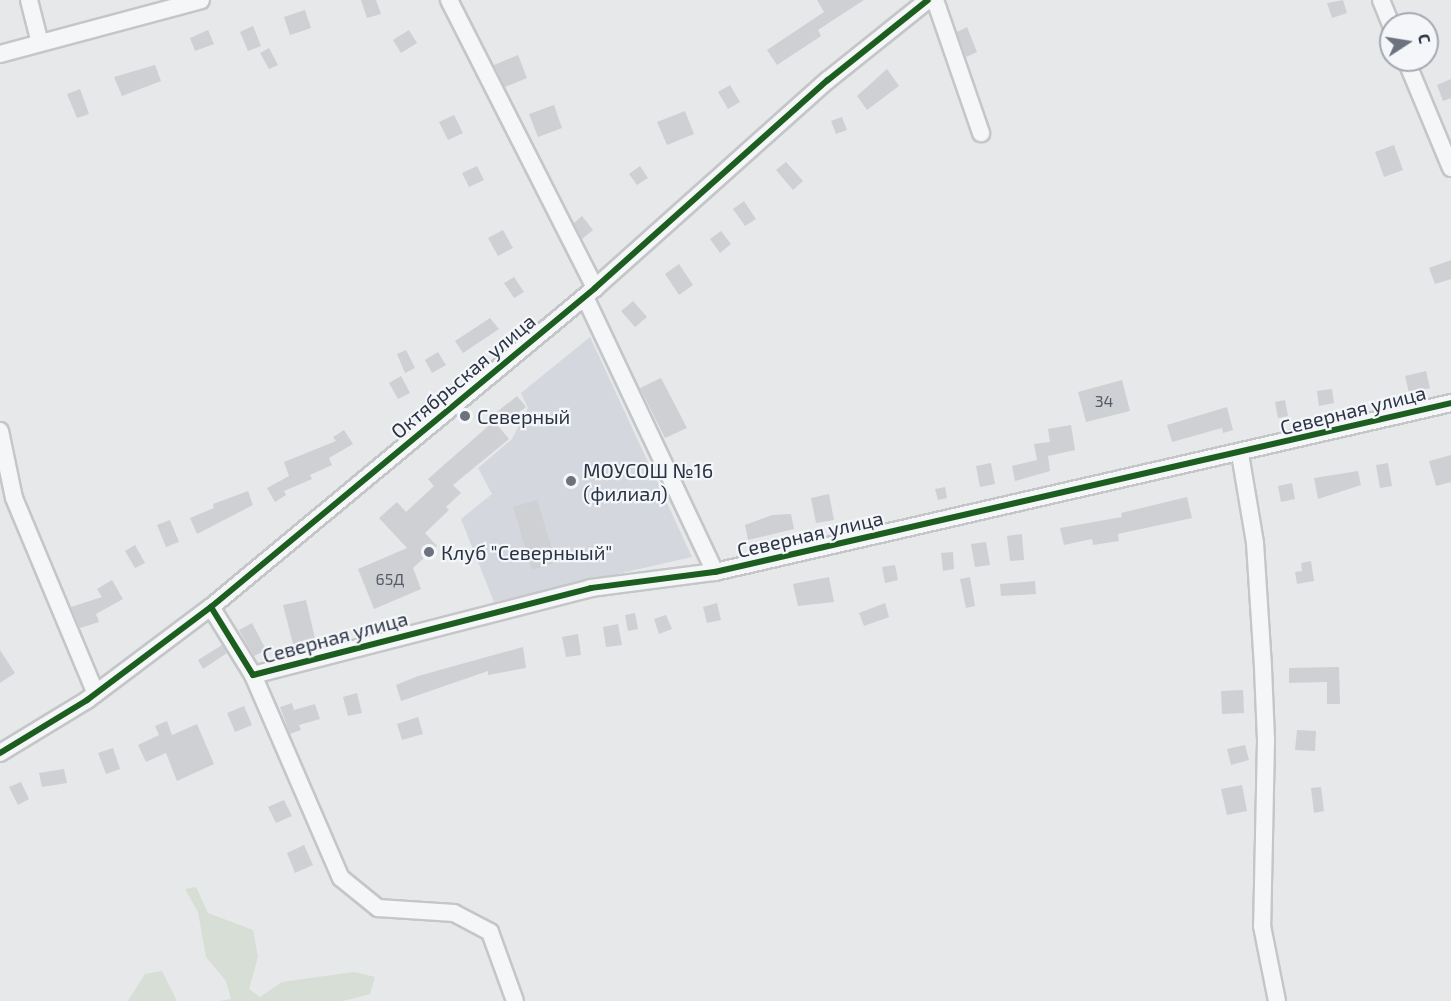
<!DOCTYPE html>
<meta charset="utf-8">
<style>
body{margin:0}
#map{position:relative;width:1451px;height:1001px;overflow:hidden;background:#e6e8ea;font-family:"Exo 2",sans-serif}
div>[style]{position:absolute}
.built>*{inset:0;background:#d4d7dd}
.green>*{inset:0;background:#d6ded6}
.building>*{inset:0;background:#ced0d3}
.roads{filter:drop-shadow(2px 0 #c4c6c8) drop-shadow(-2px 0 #c4c6c8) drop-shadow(0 2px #c4c6c8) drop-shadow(0 -2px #c4c6c8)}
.minor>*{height:16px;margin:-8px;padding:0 8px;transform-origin:8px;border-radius:8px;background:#f5f6f7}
.cycleway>*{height:6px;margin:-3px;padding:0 3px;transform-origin:3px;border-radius:3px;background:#1b5e20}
.dots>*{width:16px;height:16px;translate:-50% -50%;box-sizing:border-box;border:3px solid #f4f6f9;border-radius:50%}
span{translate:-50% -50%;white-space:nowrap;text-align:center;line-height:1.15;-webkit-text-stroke:4.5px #f4f6f9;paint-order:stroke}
.number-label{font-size:16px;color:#545c69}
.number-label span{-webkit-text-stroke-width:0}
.street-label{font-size:20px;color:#2b3445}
.poi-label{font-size:20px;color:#2b3445}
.left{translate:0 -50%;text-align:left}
.north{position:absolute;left:1379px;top:12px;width:60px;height:60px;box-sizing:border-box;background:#f4f6f9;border:2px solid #a4a8b1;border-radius:50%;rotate:78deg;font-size:16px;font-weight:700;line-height:24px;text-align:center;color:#2b3445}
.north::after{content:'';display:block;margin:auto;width:21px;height:27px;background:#6c737f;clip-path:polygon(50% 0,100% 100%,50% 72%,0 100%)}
</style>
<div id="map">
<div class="built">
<div style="clip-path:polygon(590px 337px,692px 557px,494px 602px,461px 519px,492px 494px,478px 468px,512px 439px,528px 408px,521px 393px)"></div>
</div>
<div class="green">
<div style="clip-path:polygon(196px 887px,208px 913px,253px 930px,258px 957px,249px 989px,260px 997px,282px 982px,354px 972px,375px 977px,370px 994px,343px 1001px,219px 1001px,231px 999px,226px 981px,206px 957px,198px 912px,185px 889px)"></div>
<div style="clip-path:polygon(162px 971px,177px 1001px,128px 1001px,145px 974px)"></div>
</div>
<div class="building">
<div style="clip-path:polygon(361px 0,376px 0,381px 14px,367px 18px)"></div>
<div style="clip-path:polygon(817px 0,864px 0,818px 30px,821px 36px,777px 65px,767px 50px,824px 12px)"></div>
<div style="clip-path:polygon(1343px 0,1347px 13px,1332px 18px,1327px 3px)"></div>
<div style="clip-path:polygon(305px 10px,311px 28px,290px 35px,284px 17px)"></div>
<div style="clip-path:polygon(253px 26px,261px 46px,248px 51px,240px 32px)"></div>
<div style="clip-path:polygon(967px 27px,977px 52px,966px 57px,957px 32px)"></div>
<div style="clip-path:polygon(208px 30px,214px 44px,195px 51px,190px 38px)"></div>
<div style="clip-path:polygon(409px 30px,417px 43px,401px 53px,393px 40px)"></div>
<div style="clip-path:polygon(269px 48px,278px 65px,269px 69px,260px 53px)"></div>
<div style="clip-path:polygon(518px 55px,527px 78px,505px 87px,494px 65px)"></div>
<div style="clip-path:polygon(155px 65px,161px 81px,122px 96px,114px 77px)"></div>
<div style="clip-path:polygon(887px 69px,899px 86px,867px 110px,857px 96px)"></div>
<div style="clip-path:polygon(1451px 79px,1451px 98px,1443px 101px,1437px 85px)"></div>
<div style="clip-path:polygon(730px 85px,740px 102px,728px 109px,718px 92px)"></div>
<div style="clip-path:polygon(80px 89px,89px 114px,77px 118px,67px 94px)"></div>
<div style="clip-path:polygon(554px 105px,562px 128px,538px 137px,529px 114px)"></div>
<div style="clip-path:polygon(685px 111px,694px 134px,667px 145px,657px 122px)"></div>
<div style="clip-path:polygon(454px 115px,463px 133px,448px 140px,439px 122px)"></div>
<div style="clip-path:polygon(842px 117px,847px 130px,836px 134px,831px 121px)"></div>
<div style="clip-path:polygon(1394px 145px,1403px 170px,1384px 177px,1375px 152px)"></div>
<div style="clip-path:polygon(786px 162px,803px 181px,793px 190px,776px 170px)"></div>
<div style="clip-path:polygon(477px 166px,484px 180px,469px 187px,462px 173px)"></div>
<div style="clip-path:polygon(640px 166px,648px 178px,637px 185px,629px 174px)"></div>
<div style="clip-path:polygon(744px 201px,756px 219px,745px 226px,733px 209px)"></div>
<div style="clip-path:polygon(582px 216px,593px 230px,582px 239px,574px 223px)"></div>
<div style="clip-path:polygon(503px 230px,513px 248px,498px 256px,488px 238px)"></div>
<div style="clip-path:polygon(721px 231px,731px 244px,720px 253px,710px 239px)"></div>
<div style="clip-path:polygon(1451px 260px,1451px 279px,1435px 284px,1429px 268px)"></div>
<div style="clip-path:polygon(679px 264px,693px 285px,679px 295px,665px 274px)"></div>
<div style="clip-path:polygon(514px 277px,524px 292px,514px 298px,504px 283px)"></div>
<div style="clip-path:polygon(633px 301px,647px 317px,635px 327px,621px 311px)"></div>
<div style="clip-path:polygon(490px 318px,499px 329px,463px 353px,455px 341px)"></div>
<div style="clip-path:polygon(406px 350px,415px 368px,405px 373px,397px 354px)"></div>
<div style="clip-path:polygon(438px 352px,446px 365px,432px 373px,425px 360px)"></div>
<div style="clip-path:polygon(1426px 371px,1430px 388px,1409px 393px,1405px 376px)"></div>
<div style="clip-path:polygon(401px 376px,410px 393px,398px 399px,389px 383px)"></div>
<div style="clip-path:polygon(661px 378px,687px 428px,665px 438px,640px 388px)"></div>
<div style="clip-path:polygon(1122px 380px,1130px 411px,1086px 422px,1078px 392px)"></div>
<div style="clip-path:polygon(1332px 389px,1334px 403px,1319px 406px,1317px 391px)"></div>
<div style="clip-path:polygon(517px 396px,526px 407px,501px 426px,493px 415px)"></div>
<div style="clip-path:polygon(1285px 400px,1288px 416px,1278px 418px,1275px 402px)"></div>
<div style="clip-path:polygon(1227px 407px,1233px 430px,1223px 433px,1222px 428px,1172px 442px,1167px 425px)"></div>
<div style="clip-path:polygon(494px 421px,509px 439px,453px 485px,461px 493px,446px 507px,449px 510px,425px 533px,437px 546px,413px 568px,421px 589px,374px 609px,358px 569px,407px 548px,379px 518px,397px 502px,406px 512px,434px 486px,428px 479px)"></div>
<div style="clip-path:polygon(1071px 425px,1075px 450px,1048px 456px,1050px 471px,1015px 481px,1012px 466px,1037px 460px,1034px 444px,1050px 442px,1048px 429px)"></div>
<div style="clip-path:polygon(344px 430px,353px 444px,329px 458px,332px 465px,310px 475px,312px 479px,284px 491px,286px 495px,275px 502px,267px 488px,289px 476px,284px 462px,336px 441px,333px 437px)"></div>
<div style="clip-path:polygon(1451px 455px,1451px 482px,1436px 486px,1429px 461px)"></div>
<div style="clip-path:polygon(991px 463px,995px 484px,980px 487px,976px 466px)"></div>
<div style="clip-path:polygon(1388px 463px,1392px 486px,1380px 488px,1376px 465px)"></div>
<div style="clip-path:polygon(1358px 471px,1361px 485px,1318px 499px,1314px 478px)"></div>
<div style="clip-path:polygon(1292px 483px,1295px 499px,1281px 502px,1278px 486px)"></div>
<div style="clip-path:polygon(945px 487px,947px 498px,938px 500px,935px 489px)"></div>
<div style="clip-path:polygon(248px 491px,253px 505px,197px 534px,190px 518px,214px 508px,213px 504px)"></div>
<div style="clip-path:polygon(829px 494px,834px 520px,816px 523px,811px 498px)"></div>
<div style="clip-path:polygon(1187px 497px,1192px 518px,1118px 534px,1119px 541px,1093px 545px,1092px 539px,1064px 545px,1060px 528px,1122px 517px,1121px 513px)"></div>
<div style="clip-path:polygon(537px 500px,556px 562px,532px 570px,513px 507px)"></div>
<div style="clip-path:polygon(791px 514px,794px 529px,748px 540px,745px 525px,772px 515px)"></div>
<div style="clip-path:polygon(170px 520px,179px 542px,166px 547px,157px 525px)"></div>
<div style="clip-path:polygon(1022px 534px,1024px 560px,1010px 561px,1007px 536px)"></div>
<div style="clip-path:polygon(986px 542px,990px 565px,975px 567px,971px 544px)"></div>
<div style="clip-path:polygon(135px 545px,145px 563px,135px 568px,125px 551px)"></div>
<div style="clip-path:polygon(953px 552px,954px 569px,943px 571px,941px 553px)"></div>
<div style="clip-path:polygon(1311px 561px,1314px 581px,1297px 584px,1295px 572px,1302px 571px,1301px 563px)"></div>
<div style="clip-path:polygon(895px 565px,898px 580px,885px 583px,882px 567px)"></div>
<div style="clip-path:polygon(829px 577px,834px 602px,798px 606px,793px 584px)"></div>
<div style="clip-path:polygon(970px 577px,975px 606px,966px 608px,960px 579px)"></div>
<div style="clip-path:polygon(112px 580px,123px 599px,96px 614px,99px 622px,80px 628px,71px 607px,102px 597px,97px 589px)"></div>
<div style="clip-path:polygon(1035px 581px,1036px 594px,1001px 596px,1000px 584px)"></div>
<div style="clip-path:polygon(306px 600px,315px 638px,293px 644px,283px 605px)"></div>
<div style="clip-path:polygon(717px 603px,721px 620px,707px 623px,703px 607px)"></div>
<div style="clip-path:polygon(885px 603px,889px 617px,864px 626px,859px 613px)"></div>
<div style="clip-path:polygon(635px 613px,638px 629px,628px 631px,625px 615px)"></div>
<div style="clip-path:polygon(666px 615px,672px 629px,659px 634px,654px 619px)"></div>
<div style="clip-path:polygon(252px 623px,266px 650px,254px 656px,239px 630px)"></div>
<div style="clip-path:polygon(618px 624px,622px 645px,606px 647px,603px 627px)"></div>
<div style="clip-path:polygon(578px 634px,581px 655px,566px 657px,562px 637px)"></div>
<div style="clip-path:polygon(222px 645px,227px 653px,203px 669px,198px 660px)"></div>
<div style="clip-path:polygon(523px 647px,526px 668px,488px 675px,488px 671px,401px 701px,396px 685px,418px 676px)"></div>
<div style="clip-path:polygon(0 650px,15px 673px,0 683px)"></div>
<div style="clip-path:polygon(1339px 667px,1340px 704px,1327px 704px,1327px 682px,1289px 683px,1289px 668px)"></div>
<div style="clip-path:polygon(1243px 690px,1244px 713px,1222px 714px,1221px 691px)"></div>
<div style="clip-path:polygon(357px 693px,362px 713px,348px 716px,343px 697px)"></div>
<div style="clip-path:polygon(292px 703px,294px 710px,315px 704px,320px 719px,299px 725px,301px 730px,290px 734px,280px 707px)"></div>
<div style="clip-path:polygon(244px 706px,252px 725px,235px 732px,227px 713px)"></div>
<div style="clip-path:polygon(418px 717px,423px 734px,402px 740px,397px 724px)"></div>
<div style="clip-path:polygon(167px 721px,172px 735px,197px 724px,214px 764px,177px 781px,166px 753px,146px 762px,138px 745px,159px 735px,155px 726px)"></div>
<div style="clip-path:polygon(1297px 730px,1316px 731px,1315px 751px,1295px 750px)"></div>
<div style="clip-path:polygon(1245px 745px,1249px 760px,1231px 765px,1227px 749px)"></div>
<div style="clip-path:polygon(113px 748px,120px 769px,106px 774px,98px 753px)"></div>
<div style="clip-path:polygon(64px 769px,67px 783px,42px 787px,39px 773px)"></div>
<div style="clip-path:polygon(21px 782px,29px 799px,18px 805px,9px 787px)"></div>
<div style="clip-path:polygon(1242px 785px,1247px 811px,1227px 815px,1221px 789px)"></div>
<div style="clip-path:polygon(1321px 787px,1324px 811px,1314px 813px,1311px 788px)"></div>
<div style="clip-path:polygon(284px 800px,292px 816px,276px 823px,268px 807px)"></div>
<div style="clip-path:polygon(304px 845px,313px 865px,295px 873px,287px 853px)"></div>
</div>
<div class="roads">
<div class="minor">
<div style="left:29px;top:0;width:44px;rotate:75.7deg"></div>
<div style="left:449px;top:0;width:323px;rotate:63.1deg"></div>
<div style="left:935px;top:0;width:141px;rotate:70.9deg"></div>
<div style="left:1381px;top:0;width:27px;rotate:68deg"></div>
<div style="left:0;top:54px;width:208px;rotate:-15deg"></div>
<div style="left:1406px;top:60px;width:117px;rotate:67.4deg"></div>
<div style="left:585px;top:297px;width:304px;rotate:64.7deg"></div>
<div style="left:0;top:431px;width:68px;rotate:78.2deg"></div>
<div style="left:14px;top:498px;width:212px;rotate:67.3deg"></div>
<div style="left:1240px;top:454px;width:90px;rotate:80.4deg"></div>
<div style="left:1255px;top:543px;width:125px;rotate:86.3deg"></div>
<div style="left:1263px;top:668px;width:73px;rotate:87.6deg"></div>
<div style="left:1266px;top:741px;width:185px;rotate:91.2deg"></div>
<div style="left:1262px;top:926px;width:76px;rotate:78.7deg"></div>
<div style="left:211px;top:607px;width:80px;rotate:58.3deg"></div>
<div style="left:253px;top:675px;width:349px;rotate:-14.4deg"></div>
<div style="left:591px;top:588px;width:125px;rotate:-7.4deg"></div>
<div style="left:715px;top:572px;width:755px;rotate:-12.93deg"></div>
<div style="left:253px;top:675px;width:221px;rotate:66.6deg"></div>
<div style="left:341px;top:878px;width:48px;rotate:39deg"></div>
<div style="left:378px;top:908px;width:76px;rotate:3.8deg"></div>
<div style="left:454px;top:913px;width:41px;rotate:27.8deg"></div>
<div style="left:490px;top:932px;width:73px;rotate:70.1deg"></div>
<div style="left:0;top:753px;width:102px;rotate:-31.3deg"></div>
<div style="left:87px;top:700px;width:155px;rotate:-36.9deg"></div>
<div style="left:211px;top:607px;width:499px;rotate:-39.7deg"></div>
<div style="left:595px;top:288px;width:312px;rotate:-41.8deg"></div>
<div style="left:828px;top:80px;width:128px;rotate:-38.7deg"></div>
</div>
</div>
<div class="cycleway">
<div style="left:211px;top:607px;width:80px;rotate:58.3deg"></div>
<div style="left:253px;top:675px;width:349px;rotate:-14.4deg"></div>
<div style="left:591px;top:588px;width:125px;rotate:-7.4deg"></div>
<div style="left:715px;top:572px;width:755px;rotate:-12.93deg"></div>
<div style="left:0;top:753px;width:102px;rotate:-31.3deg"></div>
<div style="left:87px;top:700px;width:155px;rotate:-36.9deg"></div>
<div style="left:211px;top:607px;width:499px;rotate:-39.7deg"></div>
<div style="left:595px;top:288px;width:312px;rotate:-41.8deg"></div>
<div style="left:828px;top:80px;width:128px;rotate:-38.7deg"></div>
</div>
<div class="dots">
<div style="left:465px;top:416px;background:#6c737f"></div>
<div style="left:571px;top:481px;background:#6c737f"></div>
<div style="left:429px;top:552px;background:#6c737f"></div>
</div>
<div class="number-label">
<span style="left:1104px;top:401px">34</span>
<span style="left:390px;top:579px">65Д</span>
</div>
<div class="street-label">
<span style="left:463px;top:376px;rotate:-40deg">Октябрьская улица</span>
<span style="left:1353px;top:410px;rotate:-14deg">Северная улица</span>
<span style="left:810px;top:534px;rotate:-13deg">Северная улица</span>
<span style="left:335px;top:637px;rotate:-15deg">Северная улица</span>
</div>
<div class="poi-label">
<span class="left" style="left:477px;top:416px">Северный</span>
<span class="left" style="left:583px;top:482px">МОУСОШ №16<br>(филиал)</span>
<span class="left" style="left:441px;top:552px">Клуб "Северныый"</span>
</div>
<div class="north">С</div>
</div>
